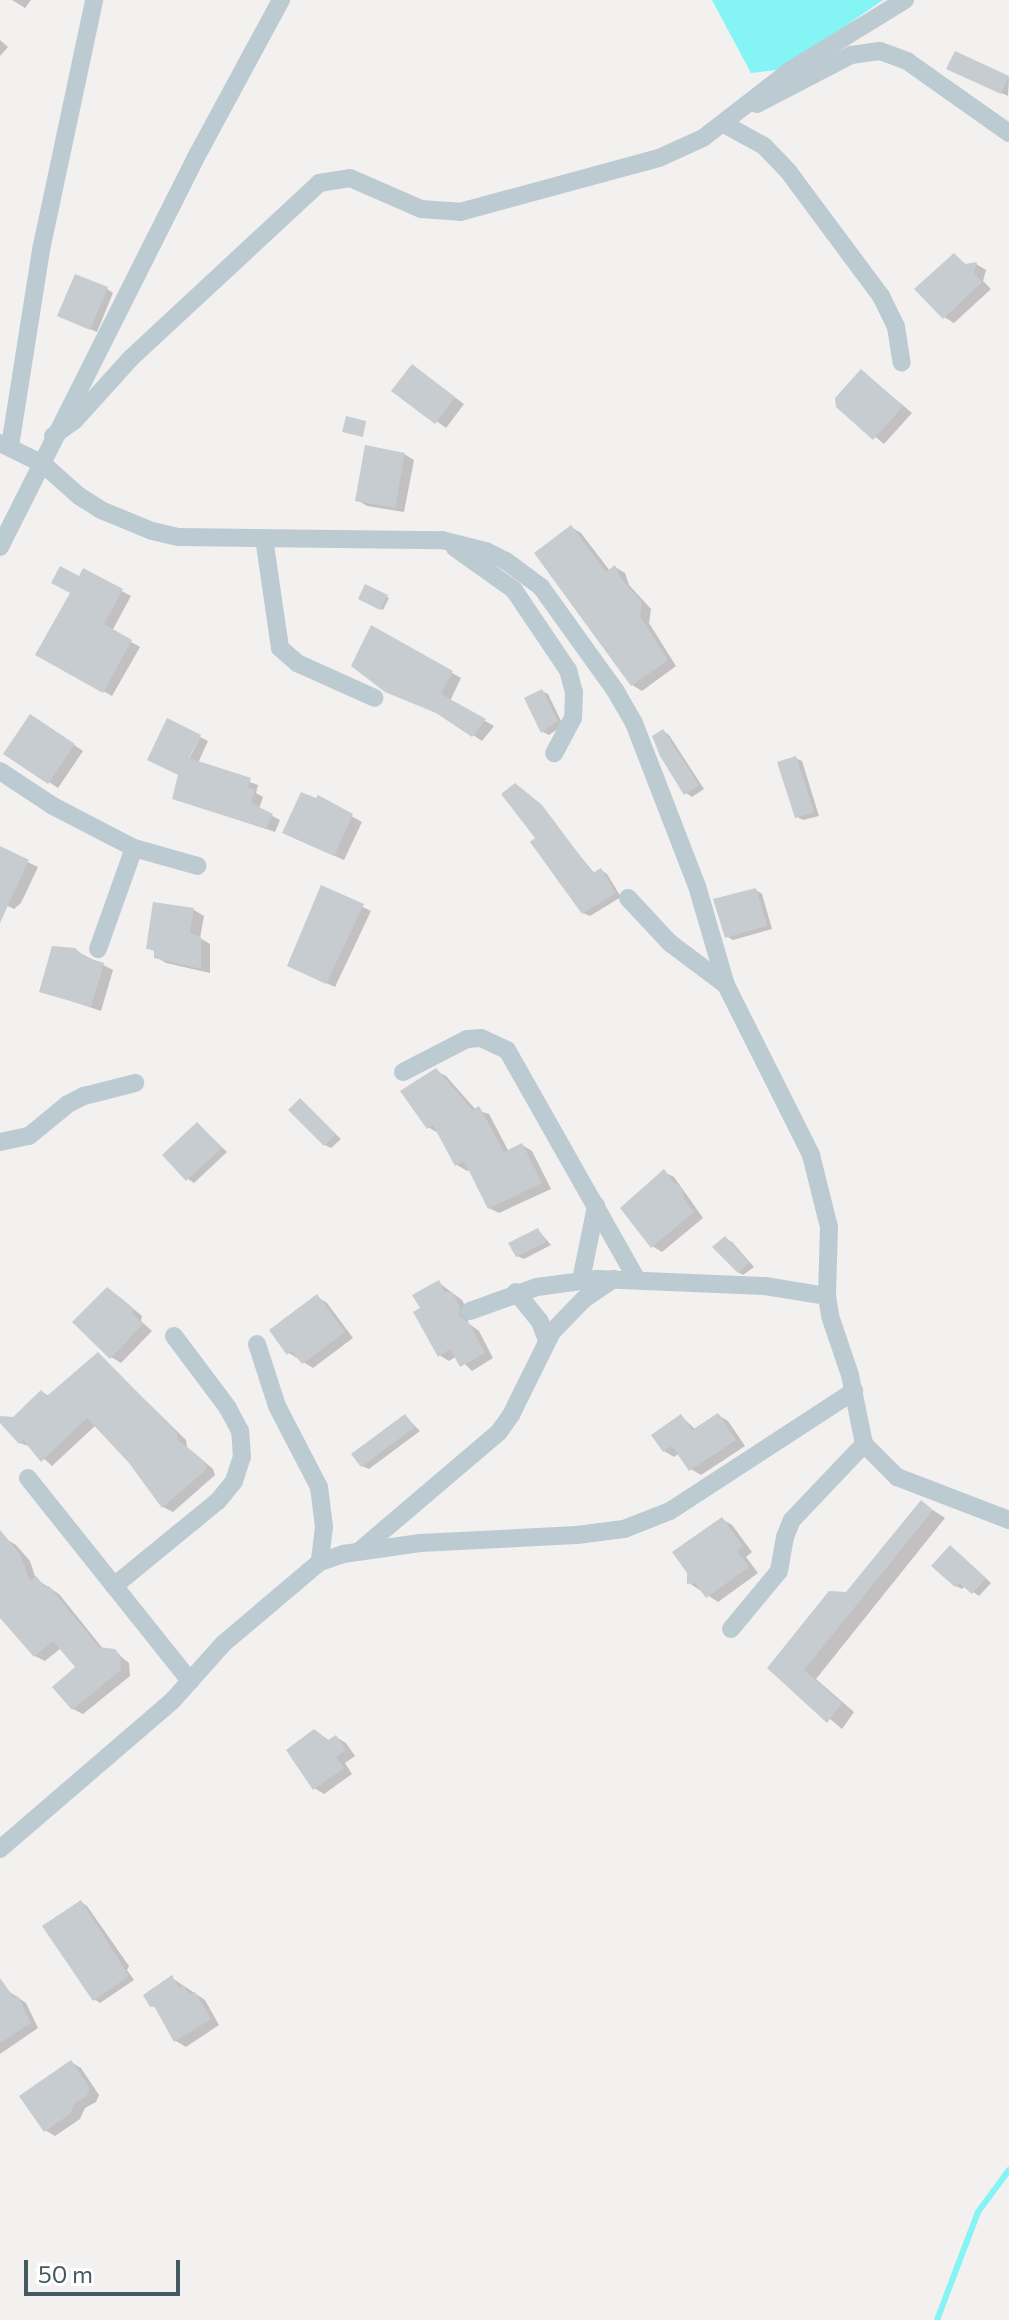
<!DOCTYPE html>
<style>
body{margin:0}
#map{position:relative;width:1009px;height:2320px;overflow:hidden;background:#f3f0f0;font-family:Commissioner,sans-serif}
div>[style]{position:absolute}
.water>*{inset:0;background:#84f4f5}
.shadow>*{inset:0;background:#0003}
.stream>*{height:6px;margin:-3px;padding:0 3px;transform-origin:3px;border-radius:3px;background:#84f4f5}
.building>*{inset:0;background:#c7ccd0}
.street>*{height:18px;margin:-9px;padding:0 9px;transform-origin:9px;border-radius:9px;background:#bccbd1}
span{translate:-50% -50%;white-space:nowrap;text-align:center;line-height:1.15;-webkit-text-stroke:6px #fff;paint-order:stroke}
.scale{position:absolute;left:24px;top:2260px;width:156px;height:36px;box-sizing:border-box;border:4px solid #465960;border-top:0;padding-left:10px;font-size:24px;line-height:28px;white-space:nowrap;color:#465960;-webkit-text-stroke:6px #fff;paint-order:stroke}
</style>
<div id="map">
<div class="water">
<div style="clip-path:polygon(712px 0,883px 0,783px 69px,751px 73px)"></div>
</div>
<div class="shadow">
<div style="clip-path:polygon(12px 0,31px 0,25px 8px)"></div>
<div style="clip-path:polygon(0 40px,8px 47px,0 56px)"></div>
<div style="clip-path:polygon(956px 53px,1009px 78px,1008px 96px,955px 72px)"></div>
<div style="clip-path:polygon(954px 255px,968px 266px,976px 264px,986px 270px,983px 281px,991px 289px,954px 323px,944px 317px)"></div>
<div style="clip-path:polygon(107px 289px,113px 293px,97px 332px,66px 319px)"></div>
<div style="clip-path:polygon(862px 371px,912px 413px,884px 444px,838px 406px)"></div>
<div style="clip-path:polygon(422px 373px,464px 404px,446px 428px,394px 391px)"></div>
<div style="clip-path:polygon(404px 454px,414px 460px,404px 512px,367px 506px,357px 500px)"></div>
<div style="clip-path:polygon(571px 527px,581px 533px,610px 571px,615px 567px,625px 573px,629px 585px,651px 609px,649px 623px,676px 666px,642px 691px,632px 685px)"></div>
<div style="clip-path:polygon(84px 571px,131px 596px,112px 631px,140px 647px,112px 696px,37px 654px)"></div>
<div style="clip-path:polygon(366px 587px,389px 598px,383px 610px,360px 599px)"></div>
<div style="clip-path:polygon(372px 628px,461px 678px,450px 701px,494px 726px,482px 741px,473px 735px)"></div>
<div style="clip-path:polygon(542px 691px,548px 694px,563px 725px,549px 735px,543px 732px)"></div>
<div style="clip-path:polygon(41px 722px,83px 751px,58px 788px,49px 782px)"></div>
<div style="clip-path:polygon(663px 731px,669px 735px,704px 789px,692px 797px,686px 793px)"></div>
<div style="clip-path:polygon(200px 737px,208px 741px,198px 763px,258px 785px,256px 793px,263px 797px,259px 809px,280px 820px,275px 832px,175px 798px,181px 775px)"></div>
<div style="clip-path:polygon(795px 758px,802px 761px,819px 816px,803px 820px,797px 817px)"></div>
<div style="clip-path:polygon(528px 793px,595px 874px,601px 870px,607px 874px,621px 897px,590px 916px,583px 913px)"></div>
<div style="clip-path:polygon(319px 798px,362px 822px,344px 860px,294px 838px)"></div>
<div style="clip-path:polygon(0 849px,38px 867px,21px 903px,14px 909px,0 902px)"></div>
<div style="clip-path:polygon(322px 887px,371px 911px,335px 987px,298px 970px)"></div>
<div style="clip-path:polygon(756px 890px,762px 894px,772px 929px,733px 940px,726px 936px)"></div>
<div style="clip-path:polygon(155px 904px,194px 910px,204px 916px,200px 938px,210px 944px,210px 973px,166px 963px,156px 957px,156px 952px,148px 948px)"></div>
<div style="clip-path:polygon(74px 950px,113px 970px,101px 1011px,42px 991px)"></div>
<div style="clip-path:polygon(436px 1071px,446px 1076px,476px 1110px,489px 1114px,509px 1152px,522px 1145px,532px 1151px,551px 1189px,499px 1213px,489px 1208px,470px 1169px,467px 1171px,457px 1165px,438px 1133px,428px 1127px)"></div>
<div style="clip-path:polygon(300px 1101px,341px 1139px,331px 1148px,325px 1145px)"></div>
<div style="clip-path:polygon(198px 1124px,227px 1152px,194px 1183px,188px 1179px)"></div>
<div style="clip-path:polygon(664px 1172px,674px 1177px,703px 1218px,662px 1252px,652px 1246px)"></div>
<div style="clip-path:polygon(538px 1230px,551px 1245px,524px 1259px,517px 1256px)"></div>
<div style="clip-path:polygon(726px 1239px,732px 1242px,754px 1267px,743px 1275px,736px 1271px)"></div>
<div style="clip-path:polygon(439px 1283px,462px 1300px,469px 1313px,468px 1323px,479px 1331px,493px 1358px,472px 1371px,457px 1356px,449px 1361px,439px 1355px,422px 1309px)"></div>
<div style="clip-path:polygon(117px 1295px,142px 1316px,141px 1321px,152px 1331px,121px 1363px,111px 1357px)"></div>
<div style="clip-path:polygon(317px 1297px,327px 1303px,353px 1338px,313px 1368px,289px 1353px)"></div>
<div style="clip-path:polygon(98px 1354px,186px 1440px,187px 1447px,213px 1469px,215px 1475px,173px 1512px,163px 1507px,130px 1462px,96px 1425px,52px 1466px,31px 1447px,20px 1443px,0 1420px,14px 1419px,42px 1392px,49px 1396px)"></div>
<div style="clip-path:polygon(718px 1415px,728px 1421px,745px 1446px,701px 1475px,691px 1469px,680px 1453px,674px 1457px,664px 1451px,682px 1417px,696px 1430px)"></div>
<div style="clip-path:polygon(405px 1416px,420px 1431px,369px 1469px,362px 1466px)"></div>
<div style="clip-path:polygon(922px 1503px,945px 1518px,816px 1679px,854px 1712px,842px 1729px,770px 1668px,847px 1594px)"></div>
<div style="clip-path:polygon(722px 1519px,732px 1525px,752px 1552px,746px 1557px,758px 1573px,718px 1602px,689px 1583px)"></div>
<div style="clip-path:polygon(6px 1539px,16px 1545px,30px 1561px,36px 1579px,59px 1594px,104px 1650px,114px 1651px,129px 1663px,130px 1676px,83px 1714px,73px 1709px,78px 1667px,61px 1648px,45px 1661px,35px 1656px,0 1616px,0 1544px)"></div>
<div style="clip-path:polygon(956px 1551px,991px 1583px,979px 1596px,965px 1586px,962px 1589px,956px 1586px)"></div>
<div style="clip-path:polygon(315px 1731px,330px 1741px,336px 1737px,346px 1743px,355px 1756px,345px 1763px,352px 1774px,324px 1794px,314px 1788px)"></div>
<div style="clip-path:polygon(81px 1902px,87px 1906px,129px 1966px,127px 1970px,134px 1980px,100px 2003px,94px 1999px)"></div>
<div style="clip-path:polygon(172px 1978px,205px 2000px,219px 2025px,186px 2047px,176px 2041px,159px 2010px,151px 2005px)"></div>
<div style="clip-path:polygon(7px 1990px,26px 2003px,38px 2028px,0 2054px,0 1995px)"></div>
<div style="clip-path:polygon(71px 2062px,81px 2068px,99px 2095px,96px 2102px,85px 2108px,80px 2119px,55px 2136px,45px 2130px)"></div>
</div>
<div class="stream">
<div style="left:937px;top:2320px;width:116px;rotate:-69.2deg"></div>
<div style="left:978px;top:2212px;width:52px;rotate:-53.6deg"></div>
</div>
<div class="building">
<div style="clip-path:polygon(955px 51px,1009px 76px,1001px 94px,946px 69px)"></div>
<div style="clip-path:polygon(954px 253px,965px 264px,977px 262px,974px 273px,982px 282px,943px 319px,914px 289px)"></div>
<div style="clip-path:polygon(75px 274px,108px 287px,90px 330px,57px 316px)"></div>
<div style="clip-path:polygon(412px 364px,455px 397px,435px 424px,391px 391px)"></div>
<div style="clip-path:polygon(861px 369px,903px 406px,873px 440px,836px 407px,835px 398px)"></div>
<div style="clip-path:polygon(346px 416px,366px 421px,363px 437px,342px 432px)"></div>
<div style="clip-path:polygon(365px 445px,405px 453px,395px 508px,355px 501px)"></div>
<div style="clip-path:polygon(571px 525px,606px 572px,615px 565px,620px 577px,642px 602px,640px 616px,668px 660px,631px 686px,534px 553px)"></div>
<div style="clip-path:polygon(60px 566px,79px 576px,83px 568px,123px 589px,104px 624px,132px 640px,103px 693px,35px 655px,70px 593px,51px 583px)"></div>
<div style="clip-path:polygon(365px 584px,388px 595px,380px 610px,358px 599px)"></div>
<div style="clip-path:polygon(371px 625px,453px 671px,441px 694px,486px 719px,472px 737px,436px 713px,385px 692px,351px 666px)"></div>
<div style="clip-path:polygon(542px 689px,558px 721px,541px 733px,524px 698px)"></div>
<div style="clip-path:polygon(30px 714px,75px 744px,48px 784px,3px 754px)"></div>
<div style="clip-path:polygon(167px 718px,201px 735px,189px 758px,251px 778px,248px 787px,255px 790px,251px 803px,273px 814px,266px 829px,172px 799px,178px 775px,147px 760px)"></div>
<div style="clip-path:polygon(663px 729px,699px 785px,684px 795px,660px 756px,652px 736px)"></div>
<div style="clip-path:polygon(796px 756px,814px 812px,795px 818px,777px 762px)"></div>
<div style="clip-path:polygon(515px 783px,542px 805px,593px 873px,601px 868px,616px 893px,582px 914px,530px 842px,535px 838px,501px 794px)"></div>
<div style="clip-path:polygon(301px 792px,316px 798px,318px 795px,353px 814px,334px 856px,282px 833px)"></div>
<div style="clip-path:polygon(0 846px,29px 860px,0 923px)"></div>
<div style="clip-path:polygon(321px 885px,364px 904px,326px 984px,287px 966px)"></div>
<div style="clip-path:polygon(756px 888px,767px 926px,725px 938px,713px 899px)"></div>
<div style="clip-path:polygon(153px 902px,194px 908px,190px 933px,201px 937px,201px 969px,154px 958px,154px 950px,146px 949px)"></div>
<div style="clip-path:polygon(52px 946px,75px 948px,85px 957px,104px 963px,91px 1007px,39px 992px)"></div>
<div style="clip-path:polygon(436px 1068px,473px 1110px,479px 1106px,504px 1152px,522px 1143px,542px 1183px,488px 1209px,464px 1161px,455px 1166px,433px 1125px,427px 1129px,400px 1091px)"></div>
<div style="clip-path:polygon(300px 1098px,336px 1134px,324px 1146px,288px 1110px)"></div>
<div style="clip-path:polygon(197px 1122px,222px 1148px,186px 1181px,162px 1155px)"></div>
<div style="clip-path:polygon(664px 1169px,673px 1182px,683px 1189px,684px 1199px,694px 1212px,651px 1248px,620px 1208px)"></div>
<div style="clip-path:polygon(538px 1228px,546px 1242px,516px 1257px,508px 1243px)"></div>
<div style="clip-path:polygon(725px 1236px,749px 1263px,738px 1273px,712px 1247px)"></div>
<div style="clip-path:polygon(439px 1280px,445px 1292px,452px 1292px,460px 1306px,459px 1316px,469px 1323px,485px 1353px,460px 1367px,450px 1349px,438px 1357px,413px 1312px,420px 1308px,412px 1295px)"></div>
<div style="clip-path:polygon(107px 1287px,133px 1308px,132px 1313px,143px 1324px,110px 1359px,72px 1322px)"></div>
<div style="clip-path:polygon(317px 1294px,345px 1332px,302px 1364px,292px 1351px,287px 1355px,269px 1330px)"></div>
<div style="clip-path:polygon(98px 1352px,177px 1433px,178px 1440px,204px 1461px,207px 1469px,162px 1508px,129px 1463px,87px 1418px,41px 1462px,23px 1440px,19px 1444px,0 1423px,0 1416px,13px 1417px,41px 1390px,47px 1396px)"></div>
<div style="clip-path:polygon(718px 1413px,736px 1440px,689px 1471px,672px 1446px,663px 1452px,651px 1435px,681px 1414px,692px 1430px)"></div>
<div style="clip-path:polygon(405px 1414px,415px 1427px,361px 1467px,351px 1454px)"></div>
<div style="clip-path:polygon(921px 1500px,933px 1510px,804px 1670px,842px 1703px,827px 1723px,767px 1668px,829px 1591px,846px 1592px)"></div>
<div style="clip-path:polygon(722px 1517px,743px 1546px,737px 1551px,749px 1567px,706px 1598px,695px 1583px,687px 1584px,687px 1573px,672px 1552px)"></div>
<div style="clip-path:polygon(0 1530px,20px 1554px,30px 1581px,36px 1576px,46px 1588px,49px 1586px,99px 1647px,115px 1649px,120px 1655px,121px 1670px,72px 1710px,52px 1687px,75px 1667px,53px 1641px,34px 1657px,0 1618px)"></div>
<div style="clip-path:polygon(950px 1545px,986px 1578px,972px 1594px,959px 1583px,955px 1587px,931px 1566px)"></div>
<div style="clip-path:polygon(314px 1729px,328px 1740px,336px 1735px,346px 1750px,336px 1757px,344px 1768px,313px 1790px,286px 1750px)"></div>
<div style="clip-path:polygon(81px 1900px,129px 1976px,93px 2001px,42px 1926px)"></div>
<div style="clip-path:polygon(172px 1975px,179px 1988px,183px 1985px,190px 1995px,195px 1992px,211px 2019px,174px 2042px,154px 2006px,150px 2007px,143px 1995px)"></div>
<div style="clip-path:polygon(0 1978px,14px 1998px,18px 1996px,31px 2023px,0 2043px)"></div>
<div style="clip-path:polygon(71px 2060px,90px 2088px,86px 2097px,75px 2103px,70px 2114px,44px 2132px,19px 2096px)"></div>
</div>
<div class="street">
<div style="left:757px;top:104px;width:106px;rotate:-27.5deg"></div>
<div style="left:851px;top:55px;width:29px;rotate:-8deg"></div>
<div style="left:880px;top:51px;width:29px;rotate:20deg"></div>
<div style="left:907px;top:61px;width:125px;rotate:35.2deg"></div>
<div style="left:724px;top:124px;width:46px;rotate:28.8deg"></div>
<div style="left:764px;top:146px;width:35px;rotate:46deg"></div>
<div style="left:788px;top:171px;width:156px;rotate:53.4deg"></div>
<div style="left:881px;top:296px;width:34px;rotate:64deg"></div>
<div style="left:896px;top:327px;width:36px;rotate:81deg"></div>
<div style="left:53px;top:436px;width:26px;rotate:-36deg"></div>
<div style="left:74px;top:421px;width:85px;rotate:-47.9deg"></div>
<div style="left:131px;top:358px;width:257px;rotate:-42.9deg"></div>
<div style="left:319px;top:183px;width:31px;rotate:-9deg"></div>
<div style="left:350px;top:178px;width:77px;rotate:23.6deg"></div>
<div style="left:421px;top:209px;width:39px;rotate:4deg"></div>
<div style="left:460px;top:212px;width:206px;rotate:-15.2deg"></div>
<div style="left:659px;top:158px;width:48px;rotate:-24.4deg"></div>
<div style="left:703px;top:138px;width:111px;rotate:-37.7deg"></div>
<div style="left:791px;top:70px;width:134px;rotate:-31.6deg"></div>
<div style="left:0;top:443px;width:48px;rotate:26deg"></div>
<div style="left:43px;top:464px;width:48px;rotate:41.6deg"></div>
<div style="left:79px;top:496px;width:26px;rotate:32deg"></div>
<div style="left:101px;top:510px;width:55px;rotate:22.4deg"></div>
<div style="left:152px;top:531px;width:28px;rotate:13deg"></div>
<div style="left:179px;top:537px;width:263px;rotate:0.7deg"></div>
<div style="left:442px;top:540px;width:45px;rotate:14deg"></div>
<div style="left:486px;top:551px;width:22px;rotate:27deg"></div>
<div style="left:506px;top:561px;width:44px;rotate:36.6deg"></div>
<div style="left:541px;top:587px;width:127px;rotate:54.3deg"></div>
<div style="left:615px;top:690px;width:38px;rotate:60deg"></div>
<div style="left:634px;top:723px;width:175px;rotate:68.9deg"></div>
<div style="left:697px;top:886px;width:103px;rotate:73.7deg"></div>
<div style="left:726px;top:985px;width:190px;rotate:63.4deg"></div>
<div style="left:811px;top:1155px;width:74px;rotate:76deg"></div>
<div style="left:829px;top:1227px;width:69px;rotate:91.7deg"></div>
<div style="left:827px;top:1296px;width:20px;rotate:81deg"></div>
<div style="left:830px;top:1316px;width:62px;rotate:71.3deg"></div>
<div style="left:850px;top:1375px;width:70px;rotate:78.5deg"></div>
<div style="left:864px;top:1444px;width:47px;rotate:45deg"></div>
<div style="left:897px;top:1477px;width:120px;rotate:21deg"></div>
<div style="left:10px;top:446px;width:198px;rotate:-81deg"></div>
<div style="left:41px;top:250px;width:256px;rotate:-78deg"></div>
<div style="left:264px;top:538px;width:111px;rotate:81.7deg"></div>
<div style="left:280px;top:648px;width:23px;rotate:41deg"></div>
<div style="left:297px;top:663px;width:85px;rotate:24.2deg"></div>
<div style="left:0;top:547px;width:434px;rotate:-63.3deg"></div>
<div style="left:195px;top:159px;width:181px;rotate:-61.6deg"></div>
<div style="left:455px;top:548px;width:72px;rotate:35.4deg"></div>
<div style="left:514px;top:590px;width:97px;rotate:56deg"></div>
<div style="left:568px;top:670px;width:23px;rotate:75deg"></div>
<div style="left:574px;top:692px;width:26px;rotate:92deg"></div>
<div style="left:573px;top:718px;width:40px;rotate:118deg"></div>
<div style="left:0;top:771px;width:64px;rotate:33.4deg"></div>
<div style="left:53px;top:806px;width:91px;rotate:27.4deg"></div>
<div style="left:134px;top:848px;width:66px;rotate:15.7deg"></div>
<div style="left:628px;top:898px;width:62px;rotate:47deg"></div>
<div style="left:670px;top:943px;width:70px;rotate:36.9deg"></div>
<div style="left:98px;top:949px;width:107px;rotate:-70.4deg"></div>
<div style="left:403px;top:1072px;width:72px;rotate:-27.3deg"></div>
<div style="left:467px;top:1039px;width:14px;rotate:-4deg"></div>
<div style="left:481px;top:1038px;width:29px;rotate:25deg"></div>
<div style="left:507px;top:1050px;width:264px;rotate:60.5deg"></div>
<div style="left:0;top:1142px;width:30px;rotate:-12deg"></div>
<div style="left:29px;top:1136px;width:50px;rotate:-39.4deg"></div>
<div style="left:68px;top:1104px;width:18px;rotate:-27deg"></div>
<div style="left:84px;top:1096px;width:53px;rotate:-14.3deg"></div>
<div style="left:581px;top:1280px;width:76px;rotate:-78.5deg"></div>
<div style="left:516px;top:1292px;width:38px;rotate:51deg"></div>
<div style="left:540px;top:1322px;width:19px;rotate:69deg"></div>
<div style="left:470px;top:1311px;width:71px;rotate:-19.7deg"></div>
<div style="left:537px;top:1287px;width:61px;rotate:-7.6deg"></div>
<div style="left:597px;top:1279px;width:168px;rotate:2.4deg"></div>
<div style="left:765px;top:1286px;width:63px;rotate:9.2deg"></div>
<div style="left:257px;top:1344px;width:65px;rotate:72.1deg"></div>
<div style="left:277px;top:1406px;width:91px;rotate:62.6deg"></div>
<div style="left:319px;top:1487px;width:40px;rotate:82.9deg"></div>
<div style="left:324px;top:1527px;width:35px;rotate:97deg"></div>
<div style="left:28px;top:1478px;width:260px;rotate:51.4deg"></div>
<div style="left:358px;top:1552px;width:185px;rotate:-40.4deg"></div>
<div style="left:499px;top:1432px;width:21px;rotate:-55deg"></div>
<div style="left:511px;top:1415px;width:93px;rotate:-63.7deg"></div>
<div style="left:552px;top:1332px;width:46px;rotate:-45.9deg"></div>
<div style="left:584px;top:1299px;width:36px;rotate:-34deg"></div>
<div style="left:114px;top:1586px;width:134px;rotate:-39.3deg"></div>
<div style="left:218px;top:1501px;width:26px;rotate:-51deg"></div>
<div style="left:234px;top:1481px;width:25px;rotate:-72deg"></div>
<div style="left:242px;top:1457px;width:26px;rotate:-94deg"></div>
<div style="left:240px;top:1431px;width:26px;rotate:-118deg"></div>
<div style="left:228px;top:1408px;width:90px;rotate:-126.9deg"></div>
<div style="left:731px;top:1629px;width:75px;rotate:-50.4deg"></div>
<div style="left:779px;top:1571px;width:35px;rotate:-80deg"></div>
<div style="left:785px;top:1537px;width:18px;rotate:-68deg"></div>
<div style="left:792px;top:1520px;width:105px;rotate:-46.5deg"></div>
<div style="left:0;top:1849px;width:228px;rotate:-40.7deg"></div>
<div style="left:173px;top:1700px;width:76px;rotate:-48.2deg"></div>
<div style="left:224px;top:1643px;width:126px;rotate:-40.2deg"></div>
<div style="left:320px;top:1562px;width:24px;rotate:-19deg"></div>
<div style="left:343px;top:1554px;width:78px;rotate:-8.1deg"></div>
<div style="left:420px;top:1543px;width:157px;rotate:-2.9deg"></div>
<div style="left:577px;top:1535px;width:47px;rotate:-7.3deg"></div>
<div style="left:624px;top:1529px;width:49px;rotate:-21.4deg"></div>
<div style="left:670px;top:1511px;width:220px;rotate:-33.1deg"></div>
</div>
<div class="scale">50 m</div>
</div>
